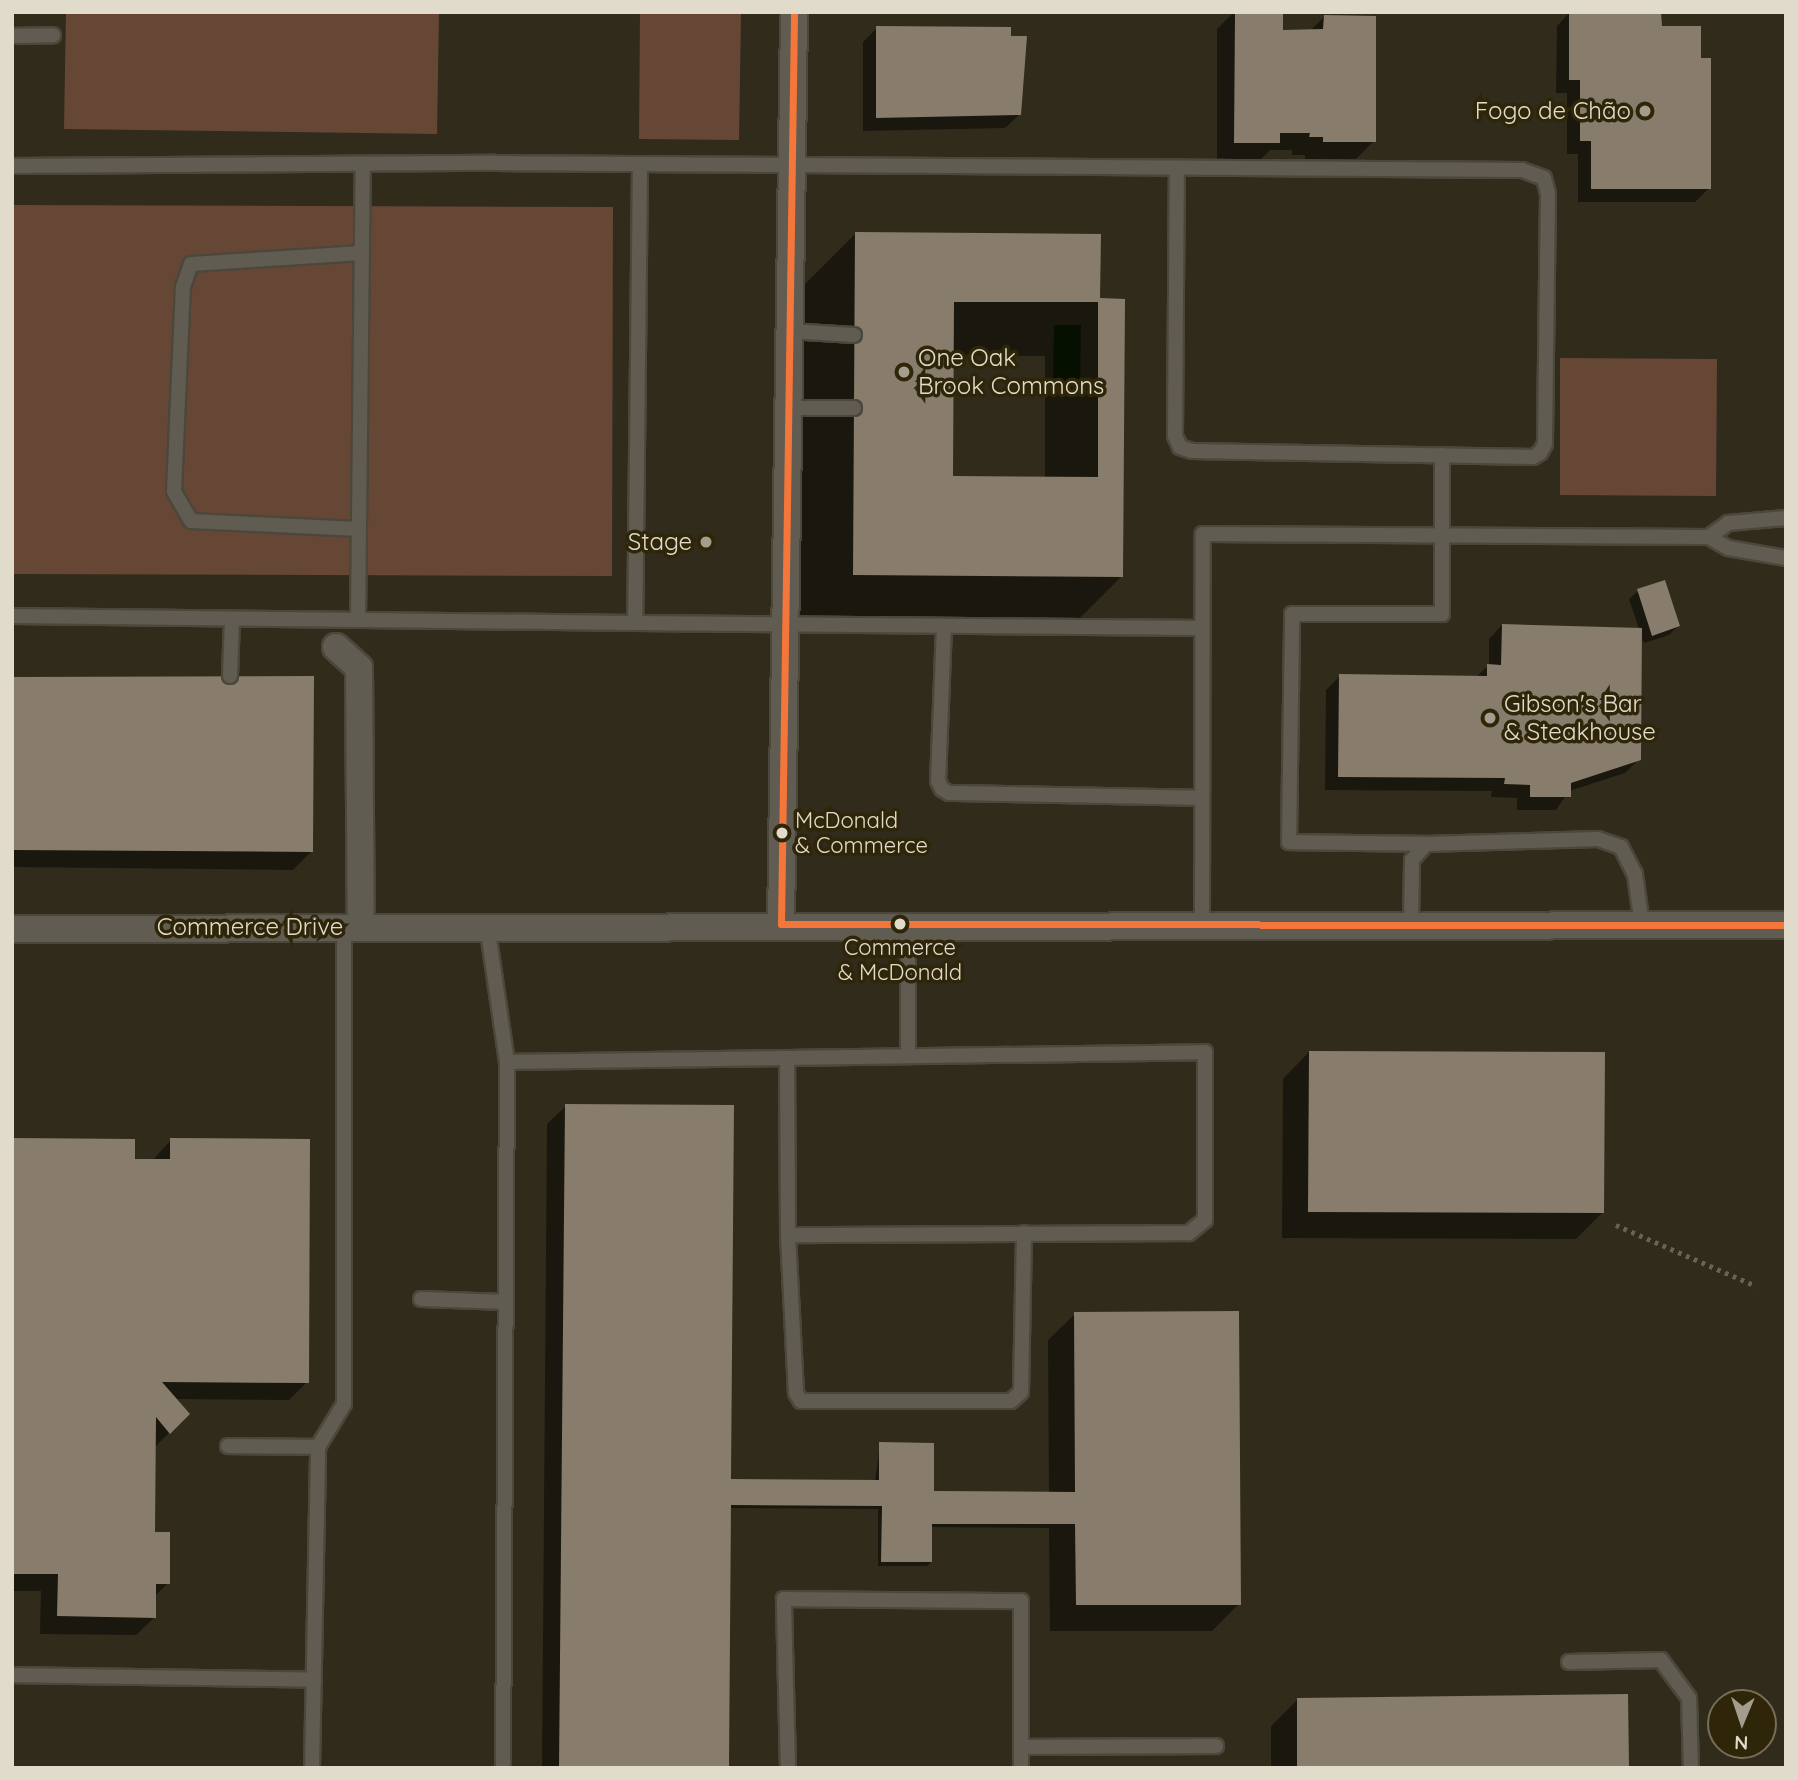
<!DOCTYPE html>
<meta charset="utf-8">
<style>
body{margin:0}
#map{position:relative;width:1798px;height:1780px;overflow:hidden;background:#312b1b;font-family:Quicksand,sans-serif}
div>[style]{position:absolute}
.green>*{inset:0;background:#664736}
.water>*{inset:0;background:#0d1f02}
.shadow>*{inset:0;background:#0007}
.building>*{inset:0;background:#887d6c}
.path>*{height:4.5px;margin-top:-2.25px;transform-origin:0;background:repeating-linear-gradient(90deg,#676359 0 3.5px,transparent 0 8.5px)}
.roads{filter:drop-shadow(2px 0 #4c473b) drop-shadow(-2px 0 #4c473b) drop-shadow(0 2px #4c473b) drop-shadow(0 -2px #4c473b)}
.service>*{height:14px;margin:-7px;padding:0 7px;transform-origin:7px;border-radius:7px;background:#615c51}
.minor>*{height:26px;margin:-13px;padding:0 13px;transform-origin:13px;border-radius:13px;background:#615c51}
.bus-1>*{height:7px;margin:-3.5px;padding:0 3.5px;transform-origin:3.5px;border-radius:3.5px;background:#f5763a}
.dots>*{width:19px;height:19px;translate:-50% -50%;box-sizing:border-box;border:4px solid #2f2509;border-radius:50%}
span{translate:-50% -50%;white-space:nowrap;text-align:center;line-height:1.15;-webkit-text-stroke:7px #2f2509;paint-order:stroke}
.bus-label{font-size:22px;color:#e1dbcb}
.left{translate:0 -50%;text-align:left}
.poi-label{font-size:24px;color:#e1dbcb}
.right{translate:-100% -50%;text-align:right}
.street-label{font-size:24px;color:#e1dbcb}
.frame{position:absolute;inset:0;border:14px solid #e1dbcb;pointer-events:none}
.north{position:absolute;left:1707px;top:1689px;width:70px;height:70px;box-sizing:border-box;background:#2f2509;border:2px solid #766e57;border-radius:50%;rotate:182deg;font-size:19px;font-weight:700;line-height:28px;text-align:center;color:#e1dbcb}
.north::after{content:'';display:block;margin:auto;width:24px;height:32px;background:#a39d8d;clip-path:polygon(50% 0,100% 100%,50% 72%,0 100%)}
</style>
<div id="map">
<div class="green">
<div style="clip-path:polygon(66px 12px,439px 12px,437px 134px,64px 129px)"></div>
<div style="clip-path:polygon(640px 12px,741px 12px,739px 140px,639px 139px)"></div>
<div style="clip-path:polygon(12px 205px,613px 207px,612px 576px,12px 574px)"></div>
<div style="clip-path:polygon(1560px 358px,1717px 359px,1716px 496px,1560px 495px)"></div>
</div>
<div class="water">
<div style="clip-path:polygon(1054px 325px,1081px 325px,1080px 385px,1053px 384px)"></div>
</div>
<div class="shadow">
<div style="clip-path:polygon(1234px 12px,1281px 12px,1281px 31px,1310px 31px,1324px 17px,1374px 141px,1356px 159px,1305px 159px,1305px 155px,1292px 155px,1292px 150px,1270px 150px,1260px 160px,1217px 160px,1217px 29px)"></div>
<div style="clip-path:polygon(1570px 12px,1660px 27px,1709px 188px,1695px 202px,1578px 202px,1578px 154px,1567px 154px,1567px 93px,1556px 93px,1557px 26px)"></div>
<div style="clip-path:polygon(877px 28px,1025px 38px,1019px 115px,1005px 128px,863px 131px,863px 42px)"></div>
<div style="clip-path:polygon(evenodd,855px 234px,1099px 300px,1122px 576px,1068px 630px,799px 628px,801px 288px,855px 234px,952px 355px,1045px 356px,1045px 478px,952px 478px,952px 355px)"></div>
<div style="clip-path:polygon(1638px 591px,1678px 626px,1669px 635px,1644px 643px,1641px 636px,1639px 759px,1625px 773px,1569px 791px,1556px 810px,1517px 810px,1517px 798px,1491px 797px,1492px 791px,1325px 790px,1326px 690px,1340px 676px,1476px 677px,1489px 665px,1489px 639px,1502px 625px,1639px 629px,1629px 599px)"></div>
<div style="clip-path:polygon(12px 679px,312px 851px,293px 870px,12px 867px)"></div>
<div style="clip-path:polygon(1309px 1052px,1603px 1212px,1576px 1239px,1282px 1238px,1283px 1079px)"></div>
<div style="clip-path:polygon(566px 1106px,730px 1481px,875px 1481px,880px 1444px,932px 1492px,1049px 1493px,1048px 1340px,1075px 1314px,1239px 1604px,1212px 1631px,1050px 1631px,1049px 1528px,931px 1527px,931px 1562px,927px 1566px,878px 1566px,878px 1509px,729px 1508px,727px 1768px,542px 1768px,547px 1124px)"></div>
<div style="clip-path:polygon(12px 1140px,152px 1161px,171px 1140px,307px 1382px,289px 1400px,175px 1399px,188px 1414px,154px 1448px,154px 1534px,168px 1583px,154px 1597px,155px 1617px,136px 1635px,40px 1634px,41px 1591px,12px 1591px)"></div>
<div style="clip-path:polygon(1297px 1700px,1627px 1768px,1271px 1768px,1271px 1726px)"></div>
</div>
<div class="building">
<div style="clip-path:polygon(1235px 12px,1283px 12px,1283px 30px,1323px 29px,1324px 15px,1376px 16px,1376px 142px,1323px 142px,1323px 137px,1309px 137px,1310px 133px,1280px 133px,1280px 143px,1234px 143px)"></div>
<div style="clip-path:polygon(1569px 12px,1661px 12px,1662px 26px,1701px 26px,1701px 58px,1711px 58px,1711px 189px,1591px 189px,1591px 141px,1580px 141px,1580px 80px,1569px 80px)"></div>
<div style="clip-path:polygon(876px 26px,1011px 27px,1011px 36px,1027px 36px,1021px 115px,876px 118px)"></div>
<div style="clip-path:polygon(evenodd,855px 232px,1101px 234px,1100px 298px,1125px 299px,1123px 577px,853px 575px,855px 232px,954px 302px,1098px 302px,1098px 477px,953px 476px,954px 302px)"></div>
<div style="clip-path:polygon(1665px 580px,1680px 626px,1652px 636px,1637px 589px)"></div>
<div style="clip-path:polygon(1502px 624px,1642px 628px,1641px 760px,1571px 783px,1571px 797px,1530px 797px,1530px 785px,1504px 784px,1505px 778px,1338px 777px,1339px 674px,1487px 676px,1487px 664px,1501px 665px)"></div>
<div style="clip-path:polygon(314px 676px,313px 852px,12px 850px,12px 677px)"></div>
<div style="clip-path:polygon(1309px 1051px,1605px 1052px,1604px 1213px,1308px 1212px)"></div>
<div style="clip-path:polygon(565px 1104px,734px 1105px,731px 1479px,879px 1480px,879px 1442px,934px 1443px,934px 1491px,1075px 1492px,1074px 1312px,1239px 1311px,1241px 1605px,1076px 1605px,1075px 1524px,932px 1524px,932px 1562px,881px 1562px,882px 1506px,731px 1505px,729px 1768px,559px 1768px)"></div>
<div style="clip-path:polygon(12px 1138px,135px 1139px,135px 1159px,170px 1159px,170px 1138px,310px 1139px,309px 1383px,162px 1382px,190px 1414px,170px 1434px,156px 1417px,155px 1532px,170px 1532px,170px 1584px,156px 1584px,156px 1618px,57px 1616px,58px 1574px,12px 1574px)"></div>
<div style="clip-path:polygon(1628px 1694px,1629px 1768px,1297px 1768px,1297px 1698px)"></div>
</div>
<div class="path">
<div style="left:1616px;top:1225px;width:153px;rotate:23.5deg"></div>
</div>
<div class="roads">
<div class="service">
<div style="left:14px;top:36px;width:39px;rotate:-1deg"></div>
<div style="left:12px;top:166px;width:483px;rotate:-0.4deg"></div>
<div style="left:495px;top:163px;width:1027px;rotate:0.39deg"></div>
<div style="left:1522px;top:170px;width:23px;rotate:20deg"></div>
<div style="left:1544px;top:178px;width:16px;rotate:76deg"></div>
<div style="left:1548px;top:194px;width:250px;rotate:90.7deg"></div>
<div style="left:1545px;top:444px;width:10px;rotate:119deg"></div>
<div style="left:1540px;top:453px;width:8px;rotate:150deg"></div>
<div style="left:1533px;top:457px;width:341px;rotate:-179deg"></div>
<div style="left:1192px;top:451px;width:13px;rotate:-162deg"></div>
<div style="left:1180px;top:447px;width:12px;rotate:-114deg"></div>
<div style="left:1175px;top:436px;width:267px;rotate:-89.6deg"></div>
<div style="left:640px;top:166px;width:457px;rotate:90.6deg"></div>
<div style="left:635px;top:623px;width:567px;rotate:0.51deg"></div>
<div style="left:789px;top:331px;width:65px;rotate:3.5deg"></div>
<div style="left:788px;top:408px;width:66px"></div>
<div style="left:359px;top:529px;width:168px;rotate:-177.3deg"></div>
<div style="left:191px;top:521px;width:34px;rotate:-120deg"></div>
<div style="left:174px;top:491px;width:204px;rotate:-87.5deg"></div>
<div style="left:183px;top:287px;width:24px;rotate:-71deg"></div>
<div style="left:191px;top:264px;width:171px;rotate:-3.7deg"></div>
<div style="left:1709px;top:537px;width:24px;rotate:-36deg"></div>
<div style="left:1728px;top:523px;width:58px;rotate:-4.9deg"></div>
<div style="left:12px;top:616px;width:623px;rotate:0.64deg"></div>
<div style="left:358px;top:620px;width:456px;rotate:-89.4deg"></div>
<div style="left:944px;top:626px;width:155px;rotate:92.2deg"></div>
<div style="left:938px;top:781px;width:9px;rotate:63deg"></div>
<div style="left:942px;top:789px;width:8px;rotate:30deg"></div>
<div style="left:949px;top:793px;width:253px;rotate:1.1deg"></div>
<div style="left:230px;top:676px;width:57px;rotate:-88deg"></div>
<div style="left:1426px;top:844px;width:137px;rotate:-179.2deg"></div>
<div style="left:1289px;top:842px;width:228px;rotate:-89.2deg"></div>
<div style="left:1292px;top:614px;width:150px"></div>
<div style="left:1442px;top:614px;width:159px;rotate:-90deg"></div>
<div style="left:487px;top:925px;width:138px;rotate:81.7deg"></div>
<div style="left:507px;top:1062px;width:706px;rotate:90.32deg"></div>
<div style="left:1202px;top:925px;width:391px;rotate:-89.9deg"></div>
<div style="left:1203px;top:534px;width:506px;rotate:0.34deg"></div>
<div style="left:1709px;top:537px;width:22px;rotate:30deg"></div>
<div style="left:1728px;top:548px;width:59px;rotate:9.8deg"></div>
<div style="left:1411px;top:925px;width:65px;rotate:-89.1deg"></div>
<div style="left:1412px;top:860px;width:21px;rotate:-49deg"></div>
<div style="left:1426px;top:844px;width:172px;rotate:-1.7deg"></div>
<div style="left:1598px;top:839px;width:24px;rotate:19deg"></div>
<div style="left:1621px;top:847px;width:30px;rotate:63deg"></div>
<div style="left:1635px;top:874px;width:51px;rotate:82.2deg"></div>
<div style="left:908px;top:926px;width:130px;rotate:90deg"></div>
<div style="left:507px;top:1062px;width:280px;rotate:-0.8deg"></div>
<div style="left:787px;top:1058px;width:418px;rotate:-0.8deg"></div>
<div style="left:1205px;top:1052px;width:168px;rotate:90deg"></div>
<div style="left:1205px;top:1220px;width:21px;rotate:141deg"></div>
<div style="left:1189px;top:1233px;width:401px;rotate:179.7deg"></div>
<div style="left:788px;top:1235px;width:177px;rotate:-90.3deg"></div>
<div style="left:788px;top:1235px;width:158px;rotate:87.1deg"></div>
<div style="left:796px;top:1393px;width:9px;rotate:58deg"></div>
<div style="left:801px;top:1401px;width:210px"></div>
<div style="left:1011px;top:1401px;width:13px;rotate:-42deg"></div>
<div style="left:1021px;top:1392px;width:159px;rotate:-88.9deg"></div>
<div style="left:421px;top:1299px;width:85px;rotate:2deg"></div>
<div style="left:228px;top:1446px;width:90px;rotate:0.6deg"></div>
<div style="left:1569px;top:1662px;width:92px;rotate:-1.2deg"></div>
<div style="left:1661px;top:1660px;width:47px;rotate:53.6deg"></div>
<div style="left:1689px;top:1698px;width:70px;rotate:88.4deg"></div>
<div style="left:12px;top:1675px;width:302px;rotate:0.9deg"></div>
<div style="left:1021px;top:1747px;width:195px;rotate:-0.3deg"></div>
<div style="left:312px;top:1768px;width:321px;rotate:-88.9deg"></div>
<div style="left:318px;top:1447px;width:50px;rotate:-58.8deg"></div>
<div style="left:344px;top:1404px;width:477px;rotate:-90deg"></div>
<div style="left:788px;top:1768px;width:169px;rotate:-91.4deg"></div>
<div style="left:784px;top:1599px;width:237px;rotate:0.5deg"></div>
<div style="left:1021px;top:1601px;width:167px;rotate:90deg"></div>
</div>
<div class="minor">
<div style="left:336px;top:647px;width:31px;rotate:42deg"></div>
<div style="left:359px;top:668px;width:259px;rotate:89.6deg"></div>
<div style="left:781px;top:924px;width:912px;rotate:-89.18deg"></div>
<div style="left:12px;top:929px;width:1774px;rotate:-0.13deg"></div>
</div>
</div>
<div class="bus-1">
<div style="left:781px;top:924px;width:1005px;rotate:0.06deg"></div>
<div style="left:781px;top:924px;width:912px;rotate:-89.18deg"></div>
</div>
<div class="dots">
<div style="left:1645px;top:111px;background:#a39d8d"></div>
<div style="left:904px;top:372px;background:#a39d8d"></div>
<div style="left:706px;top:542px;background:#a39d8d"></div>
<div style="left:1490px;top:718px;background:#a39d8d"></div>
<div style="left:782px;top:833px;background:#e1dbcb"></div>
<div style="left:900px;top:924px;background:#e1dbcb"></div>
</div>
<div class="bus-label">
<span class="left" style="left:795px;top:833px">McDonald<br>&amp; Commerce</span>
<span style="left:900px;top:960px">Commerce<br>&amp; McDonald</span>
</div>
<div class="poi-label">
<span class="right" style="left:1631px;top:111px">Fogo de Chão</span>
<span class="left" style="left:918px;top:372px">One Oak<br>Brook Commons</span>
<span class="right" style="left:692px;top:542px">Stage</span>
<span class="left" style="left:1504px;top:718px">Gibson's Bar<br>&amp; Steakhouse</span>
</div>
<div class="street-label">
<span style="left:250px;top:927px">Commerce Drive</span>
</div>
<div class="frame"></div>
<div class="north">N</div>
</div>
